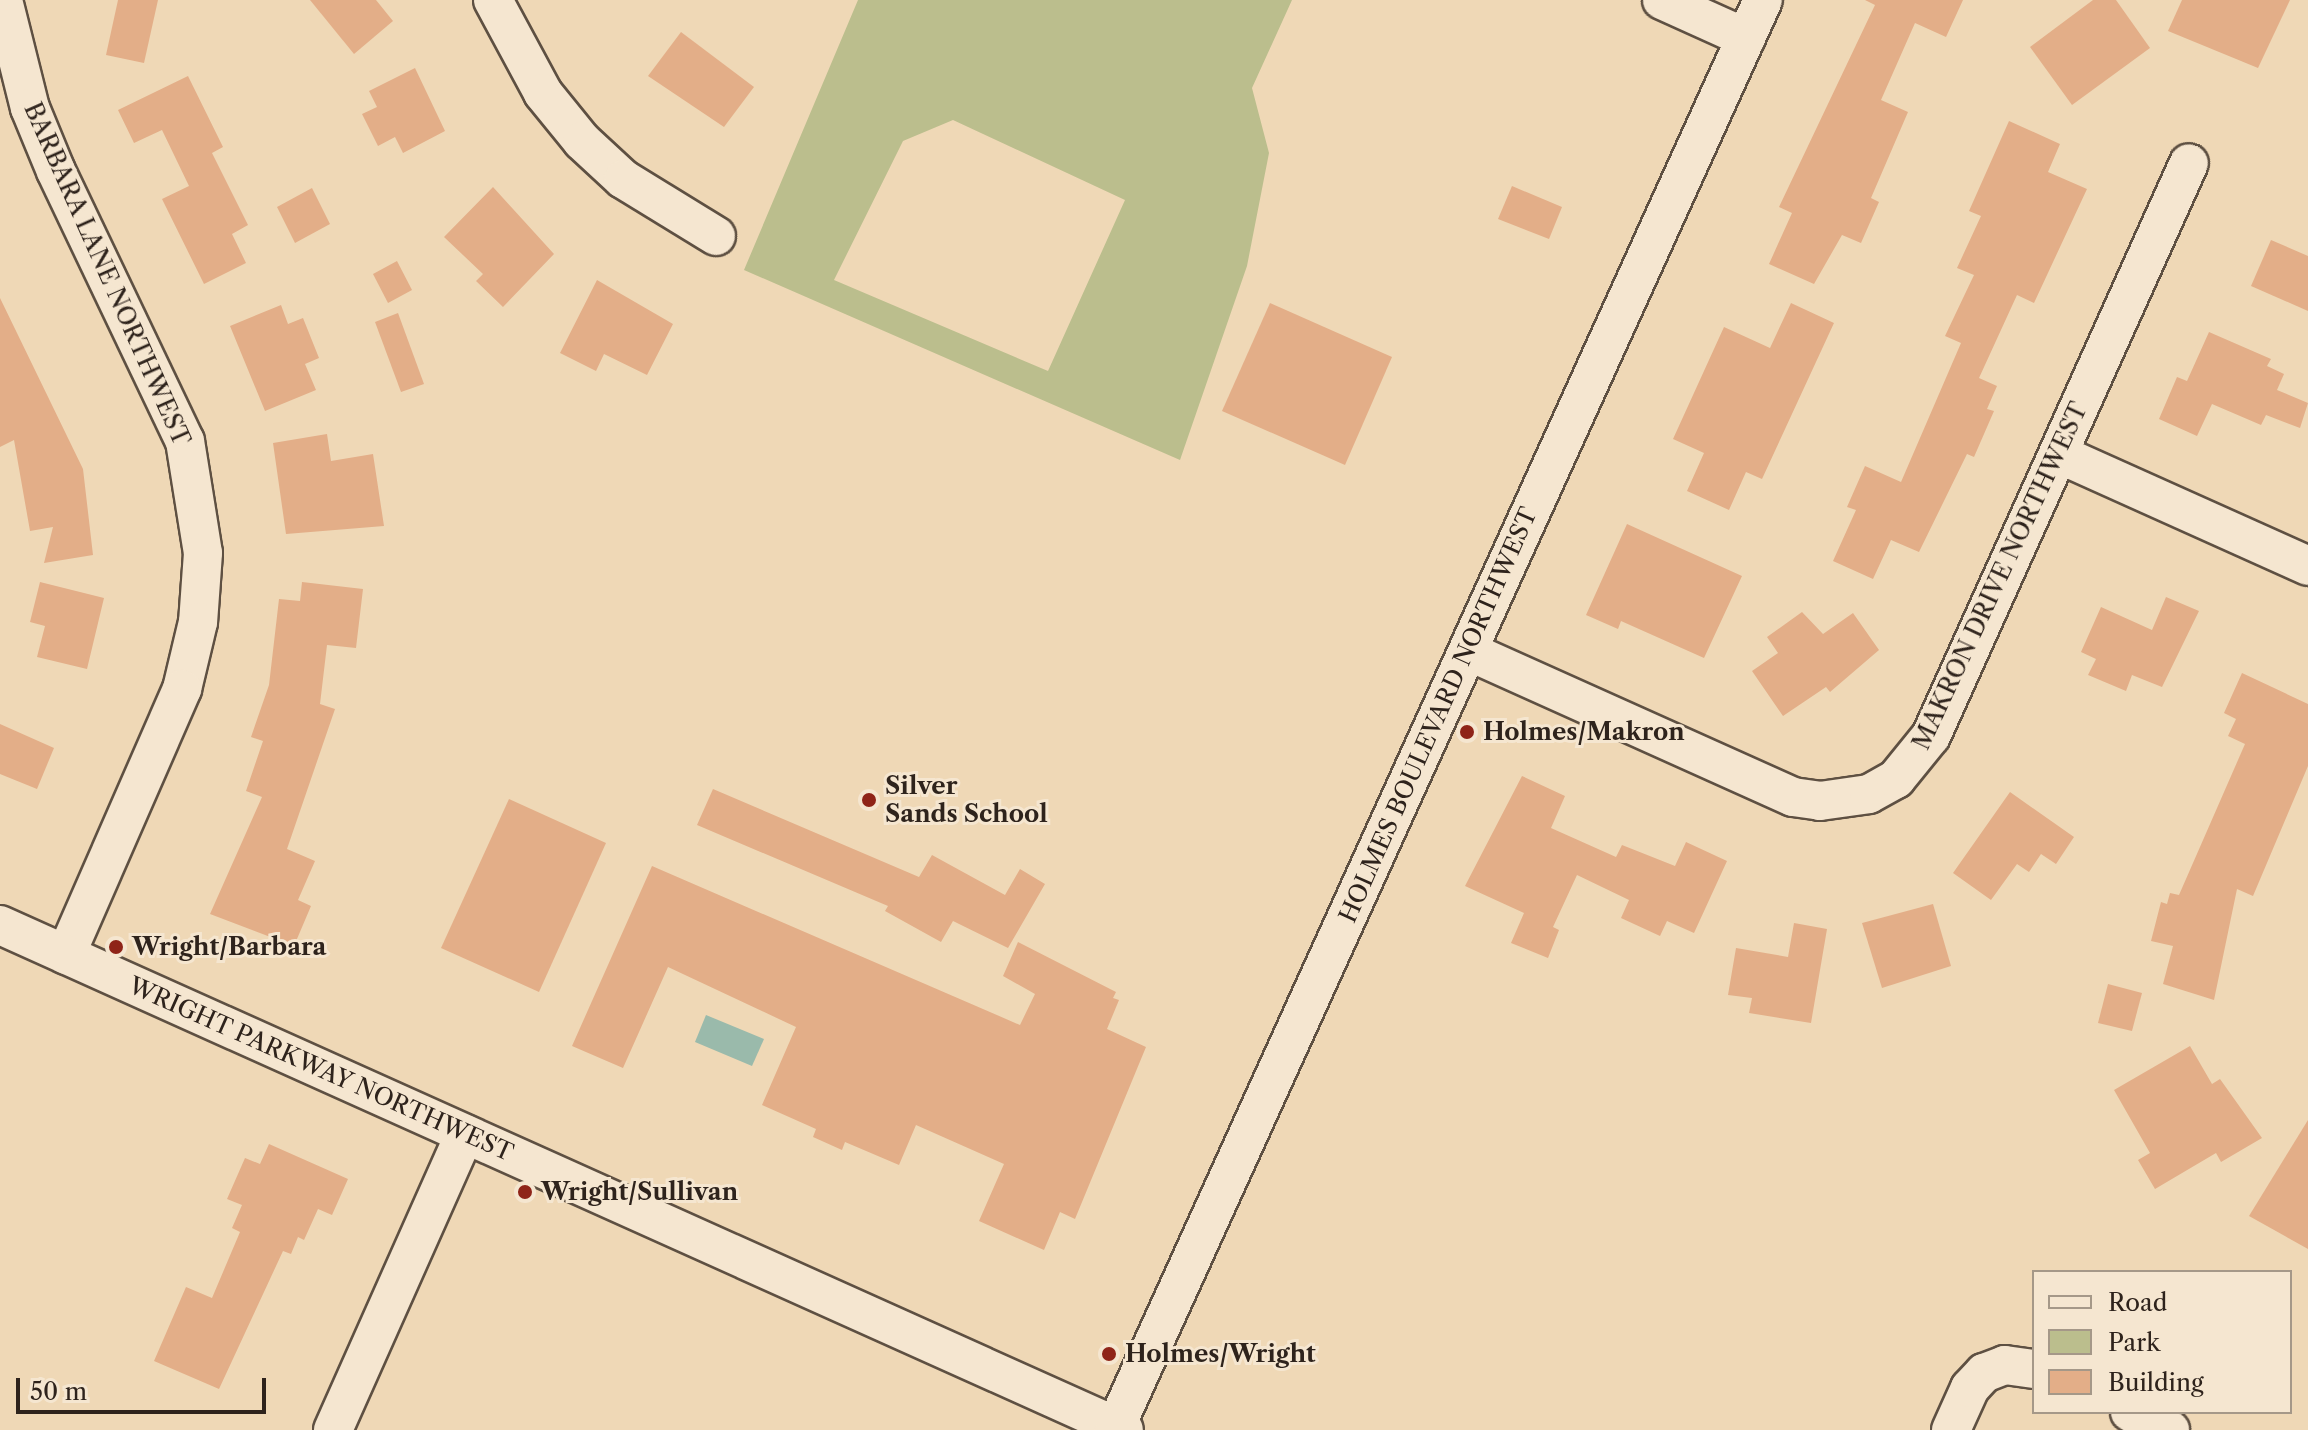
<!DOCTYPE html>
<style>
body{margin:0}
#map{position:relative;width:2308px;height:1430px;overflow:hidden;background:#efd8b6;font-family:"Libre Caslon Text",serif}
div>[style]{position:absolute}
.green>*{inset:0;background:#bbbe8d}
.water>*{inset:0;background:#9abaab}
.building>*{inset:0;background:#e3ae88}
.roads{filter:drop-shadow(2px 0 #5e5042) drop-shadow(-2px 0 #5e5042) drop-shadow(0 2px #5e5042) drop-shadow(0 -2px #5e5042)}
.minor>*{height:38px;margin:-19px;padding:0 19px;transform-origin:19px;border-radius:19px;background:#f5e6d0}
.dots>*{width:22px;height:22px;translate:-50% -50%;box-sizing:border-box;border:4px solid #f5e6d0;border-radius:50%}
span{translate:-50% -50%;white-space:nowrap;text-align:center;line-height:1.15;-webkit-text-stroke:6px #f5e6d0;paint-order:stroke}
.street-label{font-size:24px;color:#2e231c}
.poi-label{font-size:24px;color:#2e231c;font-weight:700}
.left{translate:0 -50%;text-align:left}
.legend{position:absolute;left:2032px;top:1270px;width:260px;height:144px;box-sizing:border-box;background:#f5e6d0;border:2px solid #a59888;margin:0;padding:10px 14px;list-style:none;font-size:24px;color:#2e231c}
.legend li{display:flex;align-items:center;gap:16px;height:40px}
.legend b{width:40px;border:2px solid #a59888}
.scale{position:absolute;left:16px;top:1378px;width:250px;height:36px;box-sizing:border-box;border:4px solid #2e231c;border-top:0;padding-left:10px;font-size:24px;line-height:28px;white-space:nowrap;color:#2e231c;-webkit-text-stroke:6px #f5e6d0;paint-order:stroke}
</style>
<div id="map">
<div class="green">
<div style="clip-path:polygon(evenodd,858px 0,1292px 0,1252px 88px,1269px 153px,1247px 266px,1180px 460px,744px 270px,858px 0,953px 120px,1125px 200px,1048px 371px,834px 280px,903px 141px,953px 120px)"></div>
</div>
<div class="water">
<div style="clip-path:polygon(706px 1015px,764px 1039px,752px 1066px,695px 1042px)"></div>
</div>
<div class="building">
<div style="clip-path:polygon(118px 0,158px 0,144px 63px,106px 55px)"></div>
<div style="clip-path:polygon(310px 0,376px 0,393px 21px,354px 54px)"></div>
<div style="clip-path:polygon(1865px 0,1963px 0,1946px 37px,1915px 23px,1881px 100px,1908px 112px,1871px 198px,1879px 202px,1861px 243px,1842px 235px,1814px 284px,1769px 264px,1792px 213px,1779px 207px,1875px 5px)"></div>
<div style="clip-path:polygon(2093px 0,2116px 0,2150px 48px,2072px 105px,2030px 47px)"></div>
<div style="clip-path:polygon(2182px 0,2290px 0,2258px 68px,2168px 31px)"></div>
<div style="clip-path:polygon(681px 32px,754px 87px,724px 127px,648px 76px)"></div>
<div style="clip-path:polygon(415px 68px,445px 131px,403px 153px,395px 137px,378px 146px,362px 114px,377px 107px,369px 91px)"></div>
<div style="clip-path:polygon(188px 76px,223px 147px,212px 153px,248px 225px,232px 234px,246px 263px,204px 284px,162px 199px,189px 186px,162px 130px,134px 143px,118px 110px)"></div>
<div style="clip-path:polygon(2009px 121px,2060px 144px,2048px 172px,2087px 189px,2034px 303px,2017px 295px,1979px 378px,1997px 386px,1987px 409px,1994px 411px,1974px 457px,1967px 454px,1919px 552px,1891px 540px,1873px 579px,1833px 561px,1856px 510px,1847px 507px,1865px 466px,1901px 482px,1961px 343px,1945px 336px,1974px 275px,1957px 268px,1981px 216px,1969px 211px)"></div>
<div style="clip-path:polygon(1512px 186px,1562px 207px,1549px 239px,1498px 219px)"></div>
<div style="clip-path:polygon(493px 187px,554px 254px,503px 307px,476px 281px,483px 274px,444px 237px)"></div>
<div style="clip-path:polygon(312px 188px,330px 224px,295px 243px,277px 207px)"></div>
<div style="clip-path:polygon(2271px 240px,2308px 256px,2308px 311px,2251px 286px)"></div>
<div style="clip-path:polygon(397px 261px,412px 290px,388px 303px,373px 274px)"></div>
<div style="clip-path:polygon(597px 280px,673px 324px,647px 375px,604px 354px,596px 371px,560px 353px)"></div>
<div style="clip-path:polygon(0 298px,83px 469px,93px 555px,44px 563px,53px 527px,30px 531px,14px 440px,0 447px)"></div>
<div style="clip-path:polygon(1270px 303px,1392px 357px,1345px 465px,1222px 411px)"></div>
<div style="clip-path:polygon(1791px 303px,1834px 323px,1762px 479px,1746px 472px,1729px 510px,1687px 491px,1704px 453px,1673px 439px,1724px 327px,1770px 348px)"></div>
<div style="clip-path:polygon(281px 305px,288px 324px,303px 318px,319px 358px,305px 364px,316px 390px,265px 411px,230px 326px)"></div>
<div style="clip-path:polygon(398px 313px,424px 384px,401px 392px,375px 322px)"></div>
<div style="clip-path:polygon(2209px 332px,2271px 359px,2267px 366px,2284px 374px,2277px 390px,2308px 403px,2300px 428px,2266px 415px,2261px 425px,2212px 404px,2197px 436px,2159px 419px,2177px 377px,2187px 381px)"></div>
<div style="clip-path:polygon(327px 434px,331px 461px,373px 454px,384px 526px,286px 534px,273px 443px)"></div>
<div style="clip-path:polygon(1627px 524px,1742px 576px,1704px 658px,1621px 621px,1618px 629px,1586px 615px)"></div>
<div style="clip-path:polygon(40px 582px,104px 598px,87px 669px,37px 657px,45px 626px,30px 622px)"></div>
<div style="clip-path:polygon(302px 582px,363px 589px,356px 648px,327px 645px,320px 704px,335px 709px,287px 849px,315px 861px,298px 900px,311px 906px,294px 946px,210px 914px,262px 797px,246px 791px,263px 741px,251px 737px,269px 685px,279px 599px,300px 601px)"></div>
<div style="clip-path:polygon(2166px 597px,2199px 611px,2162px 687px,2132px 675px,2126px 691px,2088px 675px,2096px 659px,2081px 652px,2101px 607px,2152px 630px)"></div>
<div style="clip-path:polygon(1802px 612px,1823px 634px,1853px 613px,1879px 650px,1830px 692px,1826px 687px,1783px 716px,1752px 671px,1778px 653px,1767px 637px)"></div>
<div style="clip-path:polygon(2242px 673px,2308px 704px,2308px 766px,2253px 896px,2237px 889px,2214px 1000px,2163px 984px,2173px 946px,2151px 941px,2161px 902px,2167px 904px,2170px 893px,2179px 895px,2245px 744px,2228px 736px,2236px 719px,2224px 713px)"></div>
<div style="clip-path:polygon(0 724px,54px 748px,37px 789px,0 774px)"></div>
<div style="clip-path:polygon(1522px 776px,1565px 796px,1551px 828px,1616px 857px,1622px 845px,1675px 866px,1686px 842px,1727px 861px,1694px 933px,1667px 921px,1660px 936px,1621px 918px,1629px 900px,1577px 875px,1553px 927px,1559px 930px,1548px 958px,1511px 943px,1524px 913px,1465px 886px)"></div>
<div style="clip-path:polygon(713px 789px,919px 877px,932px 855px,1005px 895px,1020px 869px,1045px 884px,1008px 948px,953px 921px,941px 942px,885px 911px,888px 906px,697px 825px)"></div>
<div style="clip-path:polygon(2010px 792px,2074px 837px,2056px 864px,2041px 854px,2029px 872px,2017px 864px,1991px 900px,1953px 873px)"></div>
<div style="clip-path:polygon(509px 799px,606px 843px,539px 992px,441px 948px)"></div>
<div style="clip-path:polygon(652px 866px,1020px 1025px,1035px 994px,1003px 976px,1018px 942px,1116px 992px,1113px 998px,1119px 1000px,1107px 1029px,1146px 1047px,1075px 1219px,1060px 1212px,1044px 1250px,979px 1221px,1004px 1164px,916px 1125px,899px 1165px,845px 1142px,842px 1150px,813px 1137px,816px 1129px,762px 1105px,796px 1027px,668px 967px,623px 1068px,572px 1046px)"></div>
<div style="clip-path:polygon(1933px 904px,1951px 966px,1882px 988px,1862px 923px)"></div>
<div style="clip-path:polygon(1794px 923px,1827px 929px,1811px 1023px,1749px 1013px,1752px 998px,1728px 995px,1736px 948px,1788px 957px)"></div>
<div style="clip-path:polygon(2108px 984px,2142px 993px,2132px 1031px,2098px 1023px)"></div>
<div style="clip-path:polygon(2190px 1046px,2212px 1084px,2220px 1079px,2262px 1138px,2221px 1162px,2216px 1153px,2155px 1189px,2138px 1160px,2150px 1153px,2114px 1090px)"></div>
<div style="clip-path:polygon(2308px 1120px,2308px 1249px,2249px 1216px)"></div>
<div style="clip-path:polygon(269px 1144px,348px 1179px,332px 1215px,318px 1209px,304px 1240px,298px 1237px,291px 1254px,283px 1251px,219px 1389px,154px 1361px,186px 1287px,212px 1298px,240px 1232px,232px 1228px,242px 1205px,227px 1199px,245px 1158px,260px 1164px)"></div>
</div>
<div class="roads">
<div class="minor">
<div style="left:3px;top:0;width:111px;rotate:76deg"></div>
<div style="left:30px;top:108px;width:68px;rotate:67.6deg"></div>
<div style="left:56px;top:171px;width:299px;rotate:64.5deg"></div>
<div style="left:185px;top:441px;width:113px;rotate:80.9deg"></div>
<div style="left:203px;top:553px;width:69px;rotate:94.1deg"></div>
<div style="left:198px;top:622px;width:69px;rotate:103.4deg"></div>
<div style="left:182px;top:689px;width:290px;rotate:113.6deg"></div>
<div style="left:493px;top:0;width:106px;rotate:61.7deg"></div>
<div style="left:543px;top:93px;width:62px;rotate:50.9deg"></div>
<div style="left:582px;top:141px;width:56px;rotate:42.8deg"></div>
<div style="left:623px;top:179px;width:109px;rotate:31.5deg"></div>
<div style="left:1662px;top:0;width:92px;rotate:24.3deg"></div>
<div style="left:2059px;top:454px;width:273px;rotate:24.2deg"></div>
<div style="left:1468px;top:651px;width:356px;rotate:24.2deg"></div>
<div style="left:1793px;top:797px;width:27px;rotate:8deg"></div>
<div style="left:1820px;top:801px;width:49px;rotate:-8.1deg"></div>
<div style="left:1869px;top:794px;width:31px;rotate:-29deg"></div>
<div style="left:1896px;top:779px;width:55px;rotate:-50.9deg"></div>
<div style="left:1931px;top:736px;width:628px;rotate:-65.76deg"></div>
<div style="left:0;top:925px;width:1232px;rotate:24.19deg"></div>
<div style="left:2130px;top:1412px;width:44px;rotate:24.2deg"></div>
<div style="left:333px;top:1430px;width:324px;rotate:-66deg"></div>
<div style="left:1114px;top:1430px;width:1570px;rotate:-65.59deg"></div>
<div style="left:1951px;top:1430px;width:46px;rotate:-65.7deg"></div>
<div style="left:1970px;top:1388px;width:21px;rotate:-47deg"></div>
<div style="left:1984px;top:1373px;width:22px;rotate:-21deg"></div>
<div style="left:2005px;top:1365px;width:29px;rotate:8deg"></div>
</div>
</div>
<div class="dots">
<div style="left:1467px;top:732px;background:#8f2418"></div>
<div style="left:869px;top:800px;background:#8f2418"></div>
<div style="left:116px;top:947px;background:#8f2418"></div>
<div style="left:525px;top:1192px;background:#8f2418"></div>
<div style="left:1109px;top:1354px;background:#8f2418"></div>
</div>
<div class="street-label">
<span style="left:107px;top:274px;rotate:66deg">BARBARA LANE NORTHWEST</span>
<span style="left:2000px;top:576px;rotate:-65deg">MAKRON DRIVE NORTHWEST</span>
<span style="left:1438px;top:715px;rotate:-66deg">HOLMES BOULEVARD NORTHWEST</span>
<span style="left:321px;top:1069px;rotate:24deg">WRIGHT PARKWAY NORTHWEST</span>
</div>
<div class="poi-label">
<span class="left" style="left:1483px;top:732px">Holmes/Makron</span>
<span class="left" style="left:885px;top:800px">Silver<br>Sands School</span>
<span class="left" style="left:132px;top:947px">Wright/Barbara</span>
<span class="left" style="left:541px;top:1192px">Wright/Sullivan</span>
<span class="left" style="left:1125px;top:1354px">Holmes/Wright</span>
</div>
<ul class="legend">
<li><b style="height:10px;background:#f5e6d0"></b>Road</li>
<li><b style="height:22px;background:#bbbe8d"></b>Park</li>
<li><b style="height:22px;background:#e3ae88"></b>Building</li>
</ul>
<div class="scale">50 m</div>
</div>
